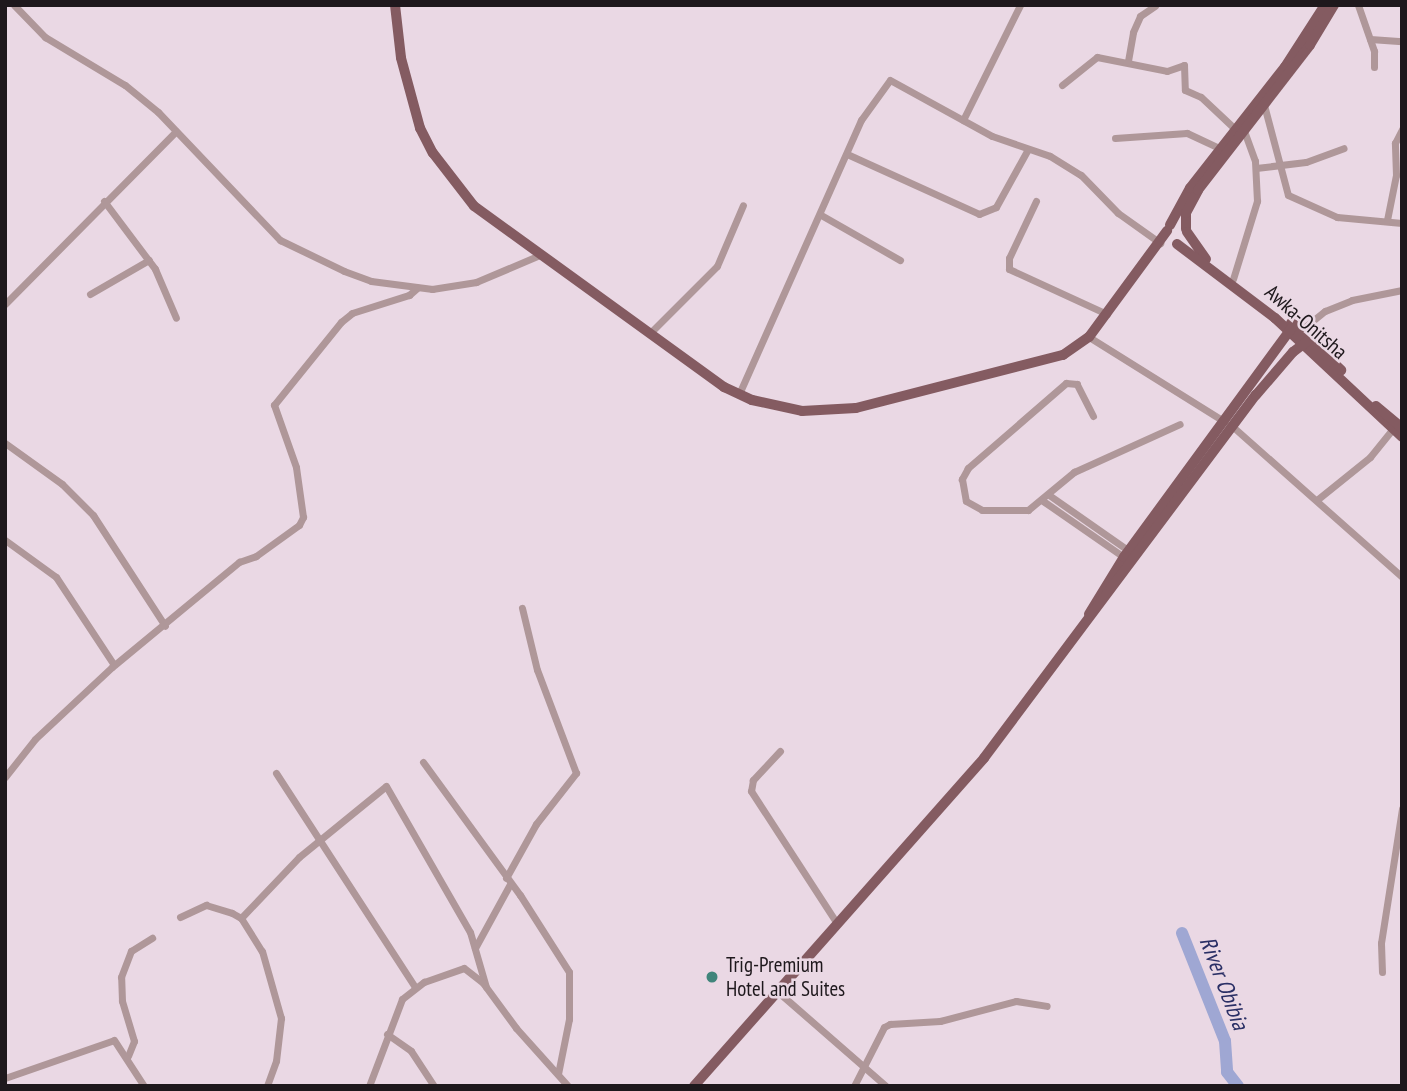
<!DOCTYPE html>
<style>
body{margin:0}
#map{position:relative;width:1407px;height:1091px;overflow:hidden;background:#ead8e4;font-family:"PT Sans Narrow",sans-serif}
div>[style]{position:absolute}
.river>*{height:12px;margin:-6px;padding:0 6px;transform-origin:6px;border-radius:6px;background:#9fa7d3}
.minor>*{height:7px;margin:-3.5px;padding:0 3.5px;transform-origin:3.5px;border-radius:3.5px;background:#af9799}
.major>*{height:10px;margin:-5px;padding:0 5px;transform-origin:5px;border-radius:5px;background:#845b61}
.dots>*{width:19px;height:19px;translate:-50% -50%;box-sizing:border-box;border:4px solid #ead8e4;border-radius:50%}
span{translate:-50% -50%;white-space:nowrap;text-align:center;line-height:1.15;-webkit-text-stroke:5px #ead8e4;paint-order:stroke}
.street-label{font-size:21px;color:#1e181c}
.poi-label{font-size:21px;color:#1e181c}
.left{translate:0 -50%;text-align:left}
.water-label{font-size:23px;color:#2a2f65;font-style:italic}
.frame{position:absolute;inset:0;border:7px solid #1e181c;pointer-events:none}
</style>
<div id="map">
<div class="river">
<div style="left:1182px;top:933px;width:116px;rotate:68.3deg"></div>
<div style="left:1225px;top:1041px;width:31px;rotate:86deg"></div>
<div style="left:1227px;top:1072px;width:18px;rotate:52deg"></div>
</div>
<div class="minor">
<div style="left:14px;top:5px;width:45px;rotate:45.9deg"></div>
<div style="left:45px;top:37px;width:93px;rotate:31deg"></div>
<div style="left:125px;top:85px;width:43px;rotate:39.3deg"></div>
<div style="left:158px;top:112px;width:177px;rotate:46.4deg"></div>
<div style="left:280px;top:240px;width:71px;rotate:25.8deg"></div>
<div style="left:344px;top:271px;width:29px;rotate:20deg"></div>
<div style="left:371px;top:281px;width:62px;rotate:7.5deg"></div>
<div style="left:432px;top:289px;width:45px;rotate:-9deg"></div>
<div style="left:476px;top:282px;width:69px;rotate:-22.9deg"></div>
<div style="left:1358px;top:5px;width:49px;rotate:70.8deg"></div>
<div style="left:1374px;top:51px;width:16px;rotate:90deg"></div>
<div style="left:1370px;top:39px;width:32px;rotate:4deg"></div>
<div style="left:1128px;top:61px;width:29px;rotate:-80deg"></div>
<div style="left:1133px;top:32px;width:17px;rotate:-66deg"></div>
<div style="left:1140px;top:16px;width:18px;rotate:-34deg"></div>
<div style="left:1062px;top:85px;width:45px;rotate:-38.7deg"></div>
<div style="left:1097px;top:57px;width:71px;rotate:11.3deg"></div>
<div style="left:1167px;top:71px;width:18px;rotate:-19deg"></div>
<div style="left:1184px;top:65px;width:25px;rotate:88deg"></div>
<div style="left:1185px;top:90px;width:17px;rotate:24deg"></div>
<div style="left:1201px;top:97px;width:48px;rotate:43.3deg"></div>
<div style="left:1264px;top:105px;width:93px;rotate:75.1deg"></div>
<div style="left:1288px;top:195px;width:54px;rotate:24.2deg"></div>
<div style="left:1337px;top:217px;width:65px;rotate:5.3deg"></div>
<div style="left:963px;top:120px;width:128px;rotate:-63.6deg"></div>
<div style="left:1115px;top:138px;width:72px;rotate:-4deg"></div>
<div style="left:1187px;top:133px;width:38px;rotate:25deg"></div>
<div style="left:847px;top:154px;width:145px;rotate:24.4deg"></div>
<div style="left:979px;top:214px;width:18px;rotate:-22deg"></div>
<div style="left:996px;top:207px;width:66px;rotate:-61.1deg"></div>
<div style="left:1256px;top:168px;width:50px;rotate:-6.8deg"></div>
<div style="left:1306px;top:162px;width:40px;rotate:-20.2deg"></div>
<div style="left:104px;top:201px;width:85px;rotate:53.1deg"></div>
<div style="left:155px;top:269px;width:53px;rotate:66.8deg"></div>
<div style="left:1036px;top:201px;width:63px;rotate:115.3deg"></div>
<div style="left:1009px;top:258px;width:11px;rotate:90deg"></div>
<div style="left:1009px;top:269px;width:108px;rotate:24.7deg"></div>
<div style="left:821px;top:215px;width:91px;rotate:29.7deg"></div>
<div style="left:1387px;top:220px;width:46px;rotate:-78.7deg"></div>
<div style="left:1396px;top:175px;width:32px;rotate:-92deg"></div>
<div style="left:1395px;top:143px;width:16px;rotate:-63deg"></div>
<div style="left:1233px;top:279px;width:82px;rotate:-72.9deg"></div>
<div style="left:1257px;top:201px;width:40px;rotate:-92.9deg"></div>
<div style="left:1255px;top:161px;width:33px;rotate:-110deg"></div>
<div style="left:90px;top:294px;width:68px;rotate:-30deg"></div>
<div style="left:5px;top:304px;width:243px;rotate:-45.3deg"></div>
<div style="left:1300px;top:331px;width:32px;rotate:-39deg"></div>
<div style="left:1325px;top:311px;width:29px;rotate:-22deg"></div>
<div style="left:1352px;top:300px;width:51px;rotate:-11.3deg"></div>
<div style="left:651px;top:332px;width:93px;rotate:-45deg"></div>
<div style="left:717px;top:266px;width:66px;rotate:-66.9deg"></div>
<div style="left:1089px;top:337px;width:160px;rotate:32deg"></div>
<div style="left:739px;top:394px;width:300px;rotate:-66deg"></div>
<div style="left:861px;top:120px;width:49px;rotate:-54.1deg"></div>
<div style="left:890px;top:80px;width:116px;rotate:28.8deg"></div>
<div style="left:992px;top:136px;width:61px;rotate:19deg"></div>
<div style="left:1050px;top:156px;width:36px;rotate:32deg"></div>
<div style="left:1081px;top:175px;width:53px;rotate:45.8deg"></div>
<div style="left:1118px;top:213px;width:52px;rotate:35.5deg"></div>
<div style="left:1093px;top:416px;width:36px;rotate:-117deg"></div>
<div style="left:1077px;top:384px;width:11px;rotate:-175deg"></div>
<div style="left:1066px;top:383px;width:130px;rotate:139.1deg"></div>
<div style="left:968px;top:468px;width:13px;rotate:119deg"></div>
<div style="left:962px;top:479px;width:22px;rotate:80deg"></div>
<div style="left:966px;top:501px;width:18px;rotate:29deg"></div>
<div style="left:982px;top:510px;width:46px"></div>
<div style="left:1028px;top:510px;width:60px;rotate:-39.6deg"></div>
<div style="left:1074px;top:472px;width:116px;rotate:-24.4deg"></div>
<div style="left:1232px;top:426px;width:227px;rotate:41.6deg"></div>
<div style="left:5px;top:443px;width:70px;rotate:35.7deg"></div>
<div style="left:62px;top:484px;width:44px;rotate:45deg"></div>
<div style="left:93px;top:515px;width:132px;rotate:57deg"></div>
<div style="left:1049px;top:495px;width:98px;rotate:35deg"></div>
<div style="left:1318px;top:499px;width:67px;rotate:-38.9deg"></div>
<div style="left:1370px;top:457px;width:35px;rotate:-51deg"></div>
<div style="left:1043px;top:501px;width:98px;rotate:34.7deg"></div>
<div style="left:5px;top:540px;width:63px;rotate:36deg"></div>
<div style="left:56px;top:577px;width:105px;rotate:56.6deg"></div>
<div style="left:780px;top:751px;width:40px;rotate:133deg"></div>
<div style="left:753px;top:780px;width:11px;rotate:100deg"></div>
<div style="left:751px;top:791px;width:156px;rotate:57deg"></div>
<div style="left:423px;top:762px;width:165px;rotate:53.9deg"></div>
<div style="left:520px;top:895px;width:91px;rotate:57.5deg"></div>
<div style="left:569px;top:972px;width:47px;rotate:90deg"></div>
<div style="left:569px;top:1019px;width:56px;rotate:101.3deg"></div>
<div style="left:276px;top:773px;width:255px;rotate:57deg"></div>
<div style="left:5px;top:777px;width:48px;rotate:-51.7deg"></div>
<div style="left:35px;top:739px;width:105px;rotate:-43.1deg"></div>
<div style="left:112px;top:667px;width:165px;rotate:-39.6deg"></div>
<div style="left:239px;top:562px;width:18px;rotate:-19deg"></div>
<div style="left:256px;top:556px;width:53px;rotate:-35.8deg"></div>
<div style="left:299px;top:525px;width:9px;rotate:-63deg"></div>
<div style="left:303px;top:517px;width:50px;rotate:-98deg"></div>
<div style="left:296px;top:467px;width:66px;rotate:-109.5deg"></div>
<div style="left:274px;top:405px;width:107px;rotate:-51.1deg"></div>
<div style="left:341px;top:322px;width:14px;rotate:-39deg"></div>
<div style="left:352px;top:313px;width:60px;rotate:-17.5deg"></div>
<div style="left:409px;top:295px;width:11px;rotate:-41deg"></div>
<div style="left:506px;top:878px;width:62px;rotate:-60.9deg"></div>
<div style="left:536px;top:824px;width:65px;rotate:-51.9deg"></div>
<div style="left:576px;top:773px;width:110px;rotate:-110.7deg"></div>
<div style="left:537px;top:670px;width:64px;rotate:-103.6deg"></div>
<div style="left:180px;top:917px;width:29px;rotate:-25deg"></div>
<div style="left:206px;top:905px;width:27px;rotate:17deg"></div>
<div style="left:232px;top:913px;width:10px;rotate:29deg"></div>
<div style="left:241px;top:918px;width:39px;rotate:58deg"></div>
<div style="left:262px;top:951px;width:70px;rotate:74.2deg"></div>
<div style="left:281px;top:1018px;width:43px;rotate:96.6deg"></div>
<div style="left:276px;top:1061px;width:27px;rotate:110deg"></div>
<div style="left:241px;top:918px;width:84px;rotate:-46.4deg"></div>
<div style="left:299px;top:857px;width:112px;rotate:-39.2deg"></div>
<div style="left:386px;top:786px;width:168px;rotate:60.1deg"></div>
<div style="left:470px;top:932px;width:57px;rotate:73.8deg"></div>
<div style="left:475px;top:948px;width:73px;rotate:-61.3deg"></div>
<div style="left:1382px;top:972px;width:29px;rotate:-92deg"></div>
<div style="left:1381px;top:943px;width:136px;rotate:-81.1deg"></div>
<div style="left:777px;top:991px;width:145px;rotate:41.1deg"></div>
<div style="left:387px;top:1034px;width:29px;rotate:35deg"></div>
<div style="left:411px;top:1051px;width:42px;rotate:56.7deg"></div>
<div style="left:128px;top:1056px;width:16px;rotate:-68deg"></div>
<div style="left:134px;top:1041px;width:42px;rotate:-106.7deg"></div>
<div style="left:122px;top:1001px;width:24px;rotate:-92deg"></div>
<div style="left:121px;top:977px;width:28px;rotate:-69deg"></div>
<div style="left:131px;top:951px;width:25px;rotate:-32deg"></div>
<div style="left:5px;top:1078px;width:115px;rotate:-19.2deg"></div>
<div style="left:114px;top:1040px;width:55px;rotate:56.9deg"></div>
<div style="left:369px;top:1086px;width:93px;rotate:-69.2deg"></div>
<div style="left:402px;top:999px;width:28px;rotate:-38deg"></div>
<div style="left:424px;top:982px;width:42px;rotate:-19.3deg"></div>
<div style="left:464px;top:968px;width:24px;rotate:38deg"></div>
<div style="left:483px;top:983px;width:56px;rotate:53.7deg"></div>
<div style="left:516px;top:1028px;width:78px;rotate:48.1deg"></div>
<div style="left:854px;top:1086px;width:66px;rotate:-63deg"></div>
<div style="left:884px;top:1027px;width:7px;rotate:-27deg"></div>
<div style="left:890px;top:1024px;width:50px;rotate:-3.4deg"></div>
<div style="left:940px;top:1021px;width:79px;rotate:-14.7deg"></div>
<div style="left:1016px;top:1001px;width:31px;rotate:9deg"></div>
</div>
<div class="major">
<div style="left:395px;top:5px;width:53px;rotate:83.5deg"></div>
<div style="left:401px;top:58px;width:73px;rotate:74.8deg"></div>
<div style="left:420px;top:128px;width:28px;rotate:63deg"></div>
<div style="left:433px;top:153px;width:67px;rotate:52.3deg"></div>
<div style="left:474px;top:206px;width:309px;rotate:35.9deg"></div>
<div style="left:724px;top:387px;width:31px;rotate:25deg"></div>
<div style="left:752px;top:400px;width:51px;rotate:12.4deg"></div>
<div style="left:802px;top:411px;width:54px;rotate:-3.2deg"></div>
<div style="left:856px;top:408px;width:214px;rotate:-14.4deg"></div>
<div style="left:1063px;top:355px;width:32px;rotate:-35deg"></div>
<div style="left:1089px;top:337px;width:132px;rotate:-53.7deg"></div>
<div style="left:1170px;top:225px;width:42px;rotate:-61.6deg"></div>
<div style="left:1190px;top:188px;width:154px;rotate:-51.9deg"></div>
<div style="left:1285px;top:67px;width:74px;rotate:-57.2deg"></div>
<div style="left:1186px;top:229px;width:16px;rotate:-90deg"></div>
<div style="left:1186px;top:213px;width:26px;rotate:-62deg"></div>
<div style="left:1198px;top:190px;width:183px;rotate:-52.3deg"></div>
<div style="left:1310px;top:45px;width:47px;rotate:-59deg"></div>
<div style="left:1187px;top:232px;width:33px;rotate:55deg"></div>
<div style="left:1177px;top:244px;width:123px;rotate:37.1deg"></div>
<div style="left:1275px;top:318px;width:174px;rotate:43.1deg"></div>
<div style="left:1291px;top:323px;width:69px;rotate:43.2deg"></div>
<div style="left:1376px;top:406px;width:34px;rotate:40deg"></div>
<div style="left:1089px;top:614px;width:67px;rotate:-58.4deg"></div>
<div style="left:1124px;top:557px;width:288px;rotate:-53.8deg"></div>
<div style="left:694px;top:1086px;width:438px;rotate:-48.5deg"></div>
<div style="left:984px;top:758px;width:454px;rotate:-53.2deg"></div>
<div style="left:1256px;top:395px;width:57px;rotate:-49.3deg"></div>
<div style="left:1293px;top:352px;width:21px;rotate:-37deg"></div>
</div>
<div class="dots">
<div style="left:712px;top:977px;background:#40857b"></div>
</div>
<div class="street-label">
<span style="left:1306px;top:322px;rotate:41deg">Awka-Onitsha</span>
</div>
<div class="poi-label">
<span class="left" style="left:726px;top:977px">Trig-Premium<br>Hotel and Suites</span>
</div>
<div class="water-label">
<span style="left:1224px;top:983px;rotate:69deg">River Obibia</span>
</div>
<div class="frame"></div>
</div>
